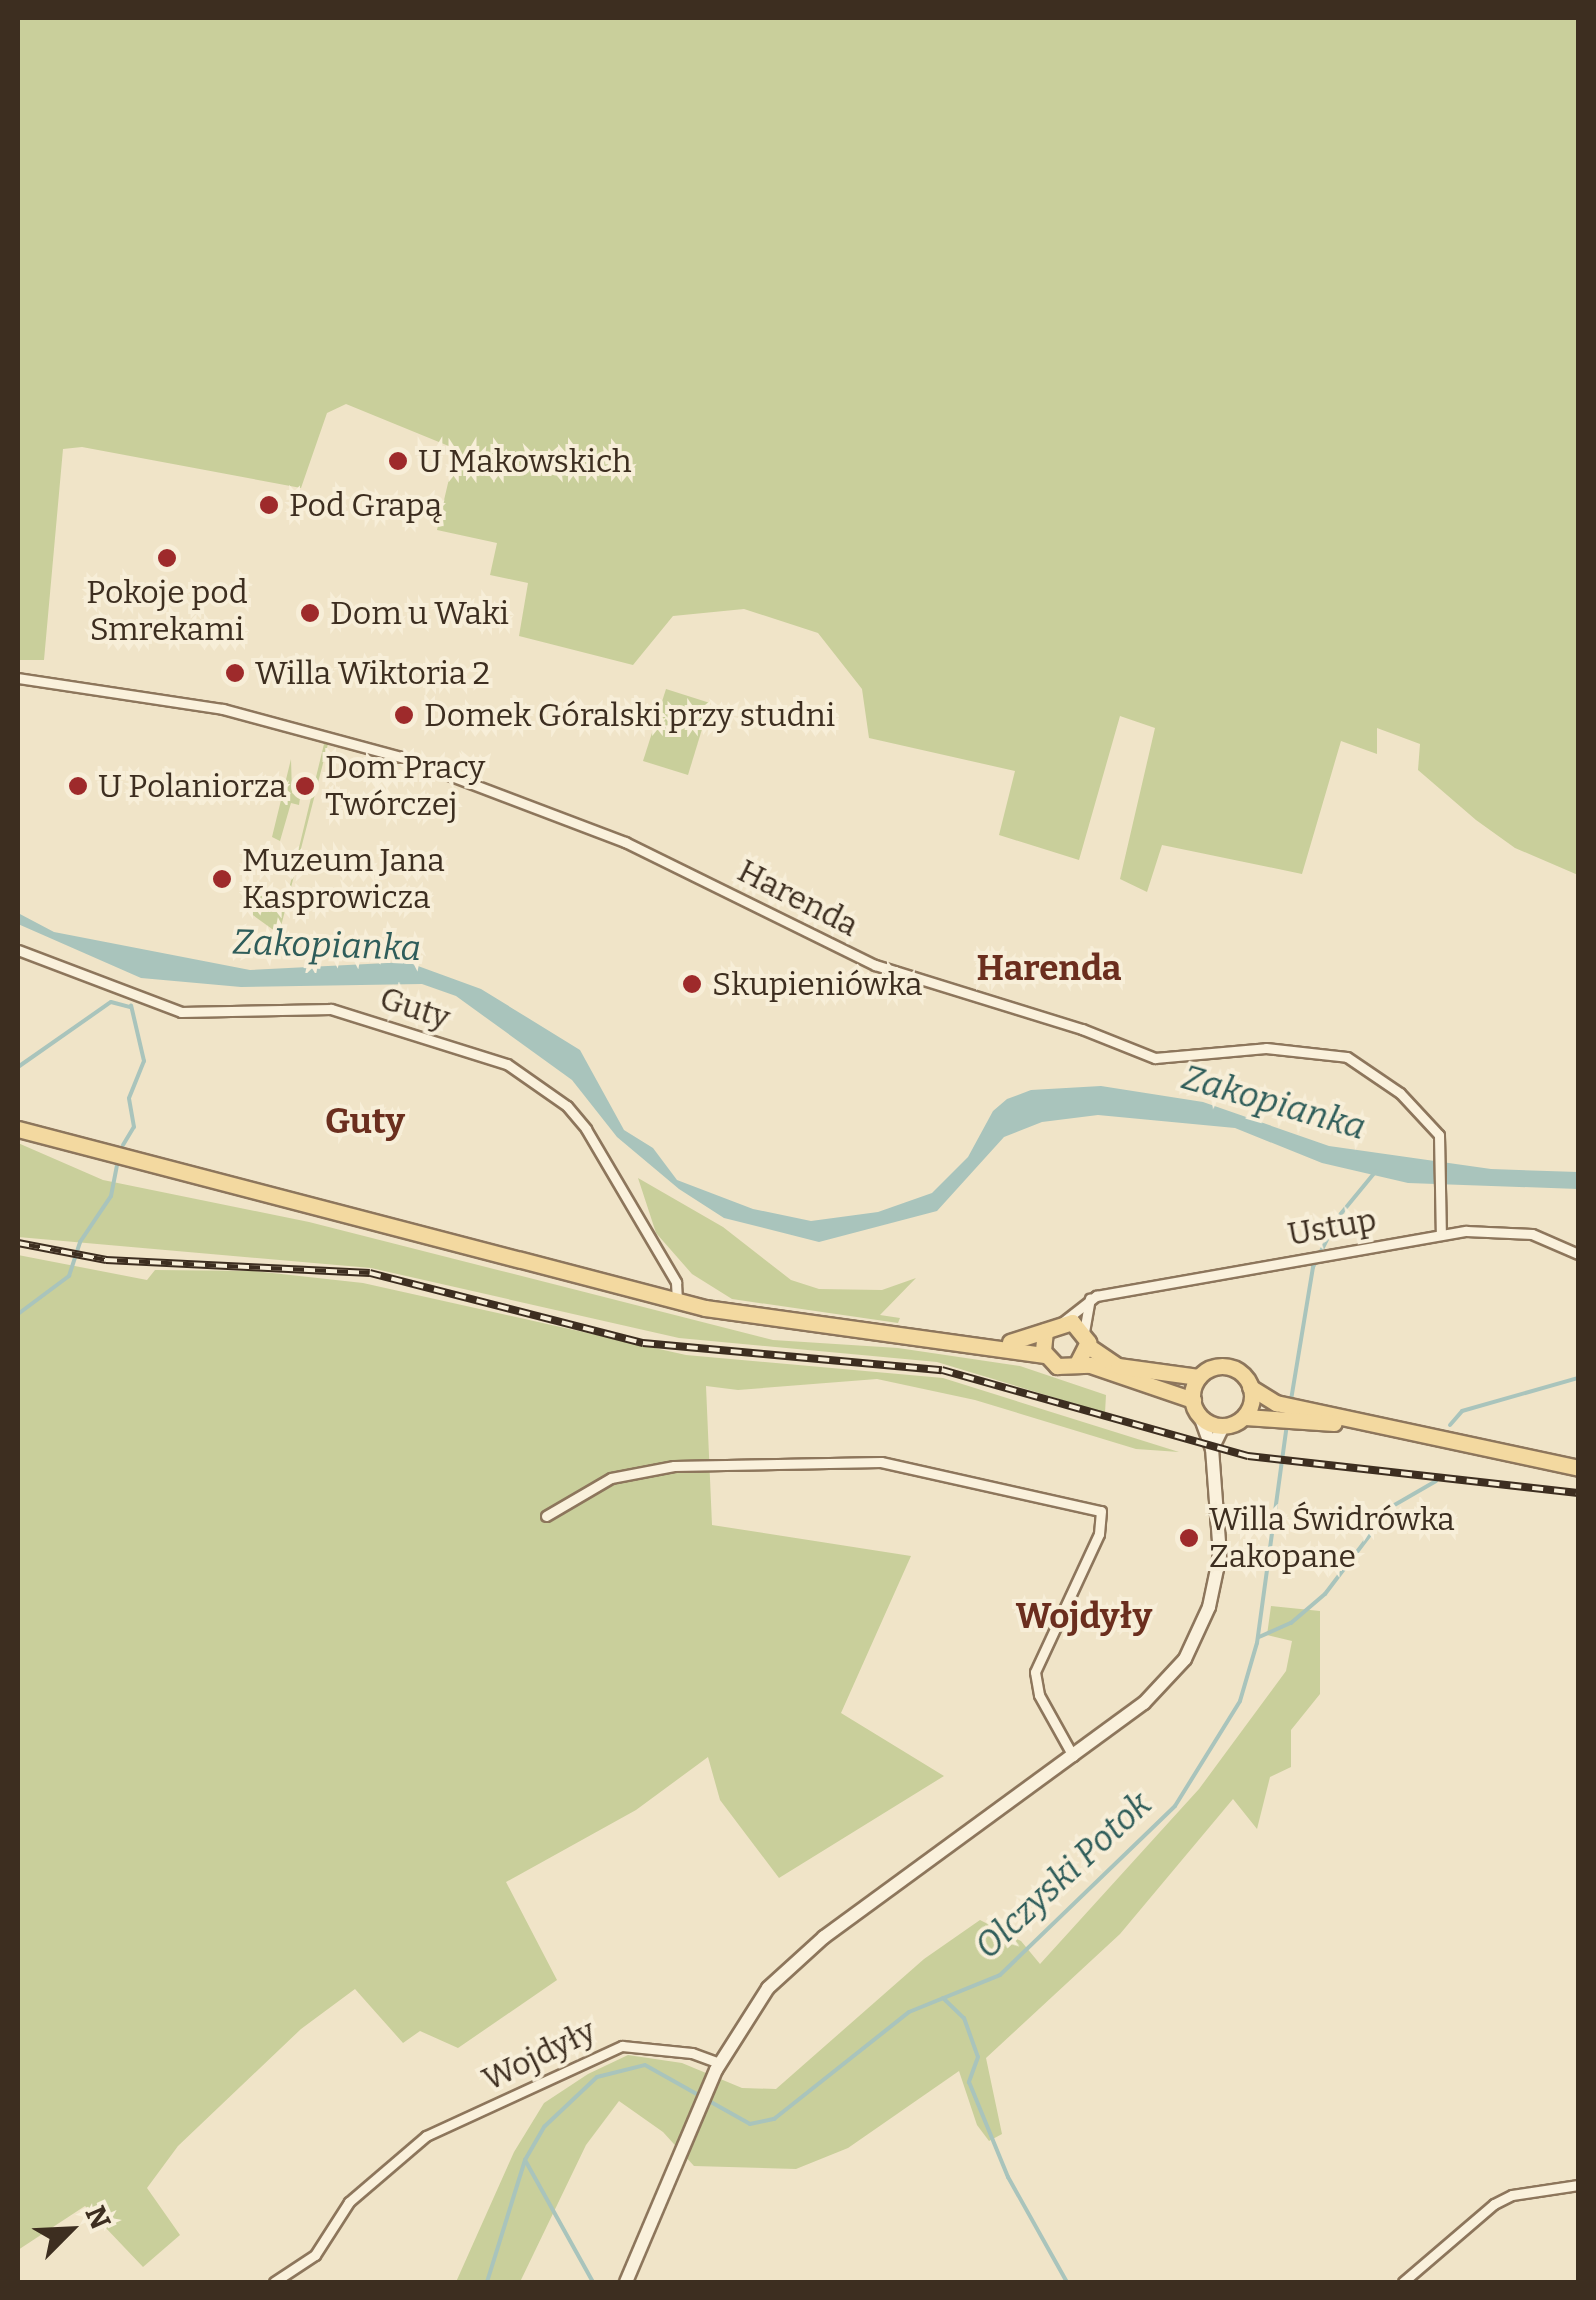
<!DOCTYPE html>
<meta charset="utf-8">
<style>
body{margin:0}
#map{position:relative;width:1596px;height:2300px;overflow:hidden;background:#f0e4c8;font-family:Bitter,serif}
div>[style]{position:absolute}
.green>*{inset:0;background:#c9cf9b}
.water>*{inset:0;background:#a9c4bc}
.stream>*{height:4px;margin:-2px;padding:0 2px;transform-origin:2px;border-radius:2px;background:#a9c4bc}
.roads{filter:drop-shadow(2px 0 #8d765c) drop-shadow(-2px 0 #8d765c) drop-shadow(0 2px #8d765c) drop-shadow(0 -2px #8d765c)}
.street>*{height:9px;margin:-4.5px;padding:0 4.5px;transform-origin:4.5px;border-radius:4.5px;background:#faf1dc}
.secondary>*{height:12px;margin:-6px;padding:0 6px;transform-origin:6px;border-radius:6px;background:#faf1dc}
.primary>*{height:15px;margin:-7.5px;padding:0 7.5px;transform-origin:7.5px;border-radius:7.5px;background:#f3d9a0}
.primary>.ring{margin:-7.5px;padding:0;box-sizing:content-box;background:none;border:15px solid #f3d9a0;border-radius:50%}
.rail>*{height:8px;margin-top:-4px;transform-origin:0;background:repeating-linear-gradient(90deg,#f7eed8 0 11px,#3d2e20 0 22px);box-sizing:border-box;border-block:2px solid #3d2e20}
.dots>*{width:28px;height:28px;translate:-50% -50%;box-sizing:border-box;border:5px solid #f7eed8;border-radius:50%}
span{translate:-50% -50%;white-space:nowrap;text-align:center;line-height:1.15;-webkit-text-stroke:8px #f7eed8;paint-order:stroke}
.poi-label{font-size:32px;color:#3d2e20}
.left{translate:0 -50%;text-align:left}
.street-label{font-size:32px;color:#3d2e20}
.water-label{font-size:35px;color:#2f5d5a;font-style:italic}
.neighbourhood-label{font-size:35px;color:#6b2e1e;font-weight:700}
.frame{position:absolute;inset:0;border:20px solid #3d2e20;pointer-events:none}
.north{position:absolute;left:20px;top:2180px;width:100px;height:100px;-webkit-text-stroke:8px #f7eed8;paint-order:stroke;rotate:66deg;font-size:28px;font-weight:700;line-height:40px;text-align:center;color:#3d2e20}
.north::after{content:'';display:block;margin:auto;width:35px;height:45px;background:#3d2e20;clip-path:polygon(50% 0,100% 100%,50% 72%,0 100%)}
</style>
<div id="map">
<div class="green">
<div style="clip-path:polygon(18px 18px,1578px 18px,1578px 875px,1515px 848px,1476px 820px,1418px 770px,1420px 744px,1377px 728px,1377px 754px,1341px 741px,1302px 874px,1162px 845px,1147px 892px,1120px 879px,1155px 728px,1120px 716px,1079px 860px,999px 835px,1015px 771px,869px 738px,862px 689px,818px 633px,744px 609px,673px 616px,633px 665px,519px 636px,528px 583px,490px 575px,497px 543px,437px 530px,456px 449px,346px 404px,327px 413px,301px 488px,82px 447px,63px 449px,44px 660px,18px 660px)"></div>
<div style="clip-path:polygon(666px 689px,710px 703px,688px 775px,643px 761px)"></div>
<div style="clip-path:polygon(324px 744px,328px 744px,279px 934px,250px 913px,255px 894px,281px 901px,289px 889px)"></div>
<div style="clip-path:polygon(291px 759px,292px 793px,300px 798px,299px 805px,291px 803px,280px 841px,272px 837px)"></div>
<div style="clip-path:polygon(18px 1143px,103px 1180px,309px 1222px,773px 1340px,898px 1348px,1020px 1366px,1106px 1395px,1105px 1413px,937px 1362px,679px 1338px,371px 1268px,18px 1237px)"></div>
<div style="clip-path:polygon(638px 1178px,723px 1227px,791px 1280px,819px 1289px,882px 1290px,916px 1278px,880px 1315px,900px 1318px,898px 1323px,732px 1299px,692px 1274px,656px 1233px)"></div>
<div style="clip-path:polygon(18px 1255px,147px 1280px,155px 1270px,253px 1271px,363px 1283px,686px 1355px,943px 1378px,1179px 1452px,1136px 1449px,975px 1400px,877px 1379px,738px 1390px,706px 1386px,712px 1525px,911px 1556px,841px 1713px,944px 1776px,779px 1878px,720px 1800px,708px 1757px,636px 1810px,506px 1882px,557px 1980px,458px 2048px,420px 2031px,403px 2043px,355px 1989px,301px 2029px,178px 2146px,147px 2188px,180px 2235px,143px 2267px,85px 2206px,18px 2250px)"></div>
<div style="clip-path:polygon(1271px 1606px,1320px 1611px,1320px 1694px,1291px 1730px,1291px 1767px,1270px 1777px,1257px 1829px,1233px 1799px,1120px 1934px,986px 2058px,1002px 2134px,989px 2141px,977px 2125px,959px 2071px,848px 2148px,796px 2169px,694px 2166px,663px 2132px,619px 2101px,586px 2145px,520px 2282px,456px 2282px,514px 2152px,544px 2103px,588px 2074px,628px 2055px,682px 2063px,742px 2088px,776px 2089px,924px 1959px,980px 1920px,1021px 1941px,1040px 1964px,1199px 1789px,1286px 1671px,1292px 1641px,1267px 1635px)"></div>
</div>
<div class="water">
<div style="clip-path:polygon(18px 913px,54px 932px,250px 970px,407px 962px,481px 989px,580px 1050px,624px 1130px,653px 1148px,677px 1180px,753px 1209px,811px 1221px,878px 1212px,932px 1193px,968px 1157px,993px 1111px,1007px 1099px,1031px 1090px,1101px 1086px,1203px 1102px,1329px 1146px,1491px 1169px,1578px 1172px,1578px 1189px,1408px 1183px,1322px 1163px,1235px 1128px,1098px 1115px,1042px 1122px,1004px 1137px,937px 1211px,819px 1242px,724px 1218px,679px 1189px,617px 1137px,572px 1080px,456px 996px,422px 984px,241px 987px,141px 978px,18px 924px)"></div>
</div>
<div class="stream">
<div style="left:18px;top:1067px;width:113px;rotate:-35deg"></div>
<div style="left:111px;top:1002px;width:20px;rotate:15deg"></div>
<div style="left:123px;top:1145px;width:21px;rotate:-59deg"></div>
<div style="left:134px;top:1127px;width:29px;rotate:-100deg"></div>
<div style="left:129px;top:1098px;width:40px;rotate:-68deg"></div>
<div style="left:144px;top:1061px;width:57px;rotate:-103.1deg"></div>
<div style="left:18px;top:1314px;width:64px;rotate:-36.7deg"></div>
<div style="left:69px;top:1276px;width:36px;rotate:-72deg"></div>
<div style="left:80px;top:1242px;width:55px;rotate:-56deg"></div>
<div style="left:111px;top:1196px;width:31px;rotate:-79deg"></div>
<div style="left:1291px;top:1400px;width:135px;rotate:-80.6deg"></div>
<div style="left:1313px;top:1267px;width:57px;rotate:-63deg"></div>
<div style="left:1339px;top:1216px;width:58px;rotate:-50.6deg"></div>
<div style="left:1450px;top:1425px;width:18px;rotate:-49deg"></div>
<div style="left:1462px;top:1411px;width:121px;rotate:-15.9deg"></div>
<div style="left:1259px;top:1637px;width:35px;rotate:-24deg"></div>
<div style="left:1291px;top:1623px;width:45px;rotate:-40.5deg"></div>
<div style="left:1325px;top:1594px;width:109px;rotate:-52.8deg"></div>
<div style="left:1391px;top:1507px;width:52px;rotate:-30deg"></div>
<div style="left:943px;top:1998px;width:29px;rotate:44deg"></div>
<div style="left:964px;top:2018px;width:41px;rotate:70.3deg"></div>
<div style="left:978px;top:2057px;width:27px;rotate:110deg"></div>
<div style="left:969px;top:2082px;width:103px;rotate:67.7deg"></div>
<div style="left:1008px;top:2177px;width:120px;rotate:60.7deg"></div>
<div style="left:525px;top:2160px;width:140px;rotate:60.9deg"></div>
<div style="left:487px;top:2282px;width:128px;rotate:-72.7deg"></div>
<div style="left:525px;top:2160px;width:39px;rotate:-60deg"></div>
<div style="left:545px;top:2126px;width:71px;rotate:-43.3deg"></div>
<div style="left:597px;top:2077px;width:49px;rotate:-14deg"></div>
<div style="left:645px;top:2065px;width:120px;rotate:29.3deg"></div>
<div style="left:750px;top:2124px;width:25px;rotate:-12deg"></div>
<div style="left:774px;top:2119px;width:172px;rotate:-38.4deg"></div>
<div style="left:909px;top:2012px;width:98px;rotate:-22.1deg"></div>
<div style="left:1000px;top:1975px;width:243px;rotate:-44deg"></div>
<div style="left:1175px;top:1806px;width:123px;rotate:-58.2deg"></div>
<div style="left:1240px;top:1701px;width:60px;rotate:-73.7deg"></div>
<div style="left:1257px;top:1643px;width:221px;rotate:-82.2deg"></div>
</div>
<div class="roads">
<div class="street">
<div style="left:18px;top:678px;width:207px;rotate:8.6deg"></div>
<div style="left:223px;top:709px;width:184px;rotate:15.1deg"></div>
<div style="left:401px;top:757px;width:240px;rotate:20.8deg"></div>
<div style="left:625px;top:842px;width:279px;rotate:26.2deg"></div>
<div style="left:875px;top:965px;width:217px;rotate:17.2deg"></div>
<div style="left:1082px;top:1029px;width:79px;rotate:21.7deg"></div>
<div style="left:1155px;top:1058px;width:111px;rotate:-5.1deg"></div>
<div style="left:1266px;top:1048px;width:81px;rotate:6.3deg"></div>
<div style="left:1347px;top:1057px;width:64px;rotate:34.2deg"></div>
<div style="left:1400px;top:1093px;width:57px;rotate:47.1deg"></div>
<div style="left:1439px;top:1135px;width:100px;rotate:88.9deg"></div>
<div style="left:18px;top:950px;width:174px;rotate:20.8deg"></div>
<div style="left:181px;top:1012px;width:150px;rotate:-1.1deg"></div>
<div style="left:331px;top:1009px;width:184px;rotate:17.4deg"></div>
<div style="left:507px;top:1064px;width:73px;rotate:35deg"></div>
<div style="left:567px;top:1106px;width:30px;rotate:50deg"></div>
<div style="left:586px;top:1129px;width:178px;rotate:59.5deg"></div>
<div style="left:676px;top:1282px;width:19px;rotate:87deg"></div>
<div style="left:1064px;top:1321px;width:41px;rotate:-38deg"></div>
<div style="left:1096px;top:1296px;width:376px;rotate:-10deg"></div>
<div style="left:1466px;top:1231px;width:66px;rotate:2.6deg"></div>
<div style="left:1532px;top:1234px;width:50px;rotate:23.5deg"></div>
<div style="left:1084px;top:1332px;width:34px;rotate:-80deg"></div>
<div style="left:546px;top:1516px;width:75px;rotate:-30.3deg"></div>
<div style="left:611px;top:1478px;width:64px;rotate:-10.8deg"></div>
<div style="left:674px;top:1466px;width:207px;rotate:-1.1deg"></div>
<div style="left:881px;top:1462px;width:225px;rotate:12.6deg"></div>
<div style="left:1101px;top:1511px;width:23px;rotate:95deg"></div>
<div style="left:1099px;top:1534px;width:152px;rotate:114.9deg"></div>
<div style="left:1035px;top:1672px;width:23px;rotate:80deg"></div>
<div style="left:1039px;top:1695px;width:70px;rotate:60.9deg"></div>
<div style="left:274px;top:2282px;width:49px;rotate:-33.4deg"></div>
<div style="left:315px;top:2255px;width:63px;rotate:-57.3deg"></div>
<div style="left:349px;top:2202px;width:101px;rotate:-40.6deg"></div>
<div style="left:426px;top:2136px;width:216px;rotate:-24.7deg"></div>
<div style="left:622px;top:2046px;width:70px;rotate:5.7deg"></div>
<div style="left:692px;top:2053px;width:29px;rotate:20deg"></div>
<div style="left:1403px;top:2282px;width:120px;rotate:-40.6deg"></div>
<div style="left:1494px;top:2204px;width:20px;rotate:-27deg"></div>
<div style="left:1512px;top:2195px;width:67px;rotate:-8.6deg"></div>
</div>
<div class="secondary">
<div style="left:1212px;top:1449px;width:25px;rotate:-64deg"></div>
<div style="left:626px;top:2282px;width:230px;rotate:-67deg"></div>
<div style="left:716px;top:2070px;width:97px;rotate:-57.6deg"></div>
<div style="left:768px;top:1988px;width:76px;rotate:-42.3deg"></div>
<div style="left:824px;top:1937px;width:396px;rotate:-36.2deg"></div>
<div style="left:1144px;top:1703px;width:60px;rotate:-47deg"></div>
<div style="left:1185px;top:1659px;width:57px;rotate:-65.2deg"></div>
<div style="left:1209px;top:1607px;width:53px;rotate:-78.1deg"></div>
<div style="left:1220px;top:1555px;width:106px;rotate:-94.3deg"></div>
<div style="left:1212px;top:1449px;width:38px;rotate:-110deg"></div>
</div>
<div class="primary">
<div style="left:18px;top:1129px;width:710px;rotate:14.6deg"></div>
<div style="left:705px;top:1308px;width:343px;rotate:7.9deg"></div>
<div style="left:1045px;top:1331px;width:20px;rotate:96deg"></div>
<div style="left:1043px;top:1351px;width:21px;rotate:47deg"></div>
<div style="left:1057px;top:1366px;width:33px;rotate:-2deg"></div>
<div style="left:1090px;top:1365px;width:109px;rotate:18.8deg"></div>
<div style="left:1010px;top:1342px;width:65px;rotate:-17.9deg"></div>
<div style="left:1072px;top:1322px;width:26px;rotate:51deg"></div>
<div style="left:1088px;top:1342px;width:25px;rotate:117deg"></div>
<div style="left:1088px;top:1346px;width:36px;rotate:34deg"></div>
<div style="left:1118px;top:1366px;width:81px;rotate:7.8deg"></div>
<div class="ring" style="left:1192px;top:1366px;width:45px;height:45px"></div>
<div style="left:1250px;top:1387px;width:31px;rotate:32deg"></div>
<div style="left:1276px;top:1403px;width:309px;rotate:12.1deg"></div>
<div style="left:1245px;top:1417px;width:89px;rotate:3.9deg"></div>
</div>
</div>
<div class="rail">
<div style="left:18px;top:1243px;width:90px;rotate:10.9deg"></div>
<div style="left:106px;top:1260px;width:264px;rotate:2.8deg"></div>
<div style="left:370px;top:1273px;width:282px;rotate:14.4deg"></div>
<div style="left:643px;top:1343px;width:300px;rotate:5.2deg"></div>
<div style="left:942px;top:1370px;width:318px;rotate:15.7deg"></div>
<div style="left:1248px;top:1456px;width:332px;rotate:6.4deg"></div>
</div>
<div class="dots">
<div style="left:398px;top:461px;background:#9e2a2b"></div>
<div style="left:269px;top:505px;background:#9e2a2b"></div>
<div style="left:167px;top:558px;background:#9e2a2b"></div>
<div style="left:310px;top:613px;background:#9e2a2b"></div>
<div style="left:235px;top:673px;background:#9e2a2b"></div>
<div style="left:404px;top:715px;background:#9e2a2b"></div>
<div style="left:78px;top:786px;background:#9e2a2b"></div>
<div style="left:305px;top:786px;background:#9e2a2b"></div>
<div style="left:222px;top:879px;background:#9e2a2b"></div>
<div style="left:692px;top:984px;background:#9e2a2b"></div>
<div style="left:1189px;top:1538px;background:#9e2a2b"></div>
</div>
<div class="poi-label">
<span class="left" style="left:418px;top:461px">U Makowskich</span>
<span class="left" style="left:289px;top:505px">Pod Grapą</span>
<span style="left:167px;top:611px">Pokoje pod<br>Smrekami</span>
<span class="left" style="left:330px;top:613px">Dom u Waki</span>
<span class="left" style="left:255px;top:673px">Willa Wiktoria 2</span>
<span class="left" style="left:424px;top:715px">Domek Góralski przy studni</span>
<span class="left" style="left:325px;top:786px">Dom Pracy<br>Twórczej</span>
<span class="left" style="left:98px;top:786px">U Polaniorza</span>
<span class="left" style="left:242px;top:879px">Muzeum Jana<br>Kasprowicza</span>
<span class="left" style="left:712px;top:984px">Skupieniówka</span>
<span class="left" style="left:1209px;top:1538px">Willa Świdrówka<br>Zakopane</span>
</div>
<div class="street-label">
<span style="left:798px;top:898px;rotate:27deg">Harenda</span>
<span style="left:415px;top:1008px;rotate:18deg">Guty</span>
<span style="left:1332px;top:1227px;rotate:-10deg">Ustup</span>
<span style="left:539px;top:2055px;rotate:-26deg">Wojdyły</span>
</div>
<div class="water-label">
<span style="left:327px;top:945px;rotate:2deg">Zakopianka</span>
<span style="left:1274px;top:1102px;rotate:16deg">Zakopianka</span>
<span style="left:1063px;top:1875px;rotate:-43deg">Olczyski Potok</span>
</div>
<div class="neighbourhood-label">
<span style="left:1049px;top:968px">Harenda</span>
<span style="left:365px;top:1121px">Guty</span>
<span style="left:1084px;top:1616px">Wojdyły</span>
</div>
<div class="frame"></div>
<div class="north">N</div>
</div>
